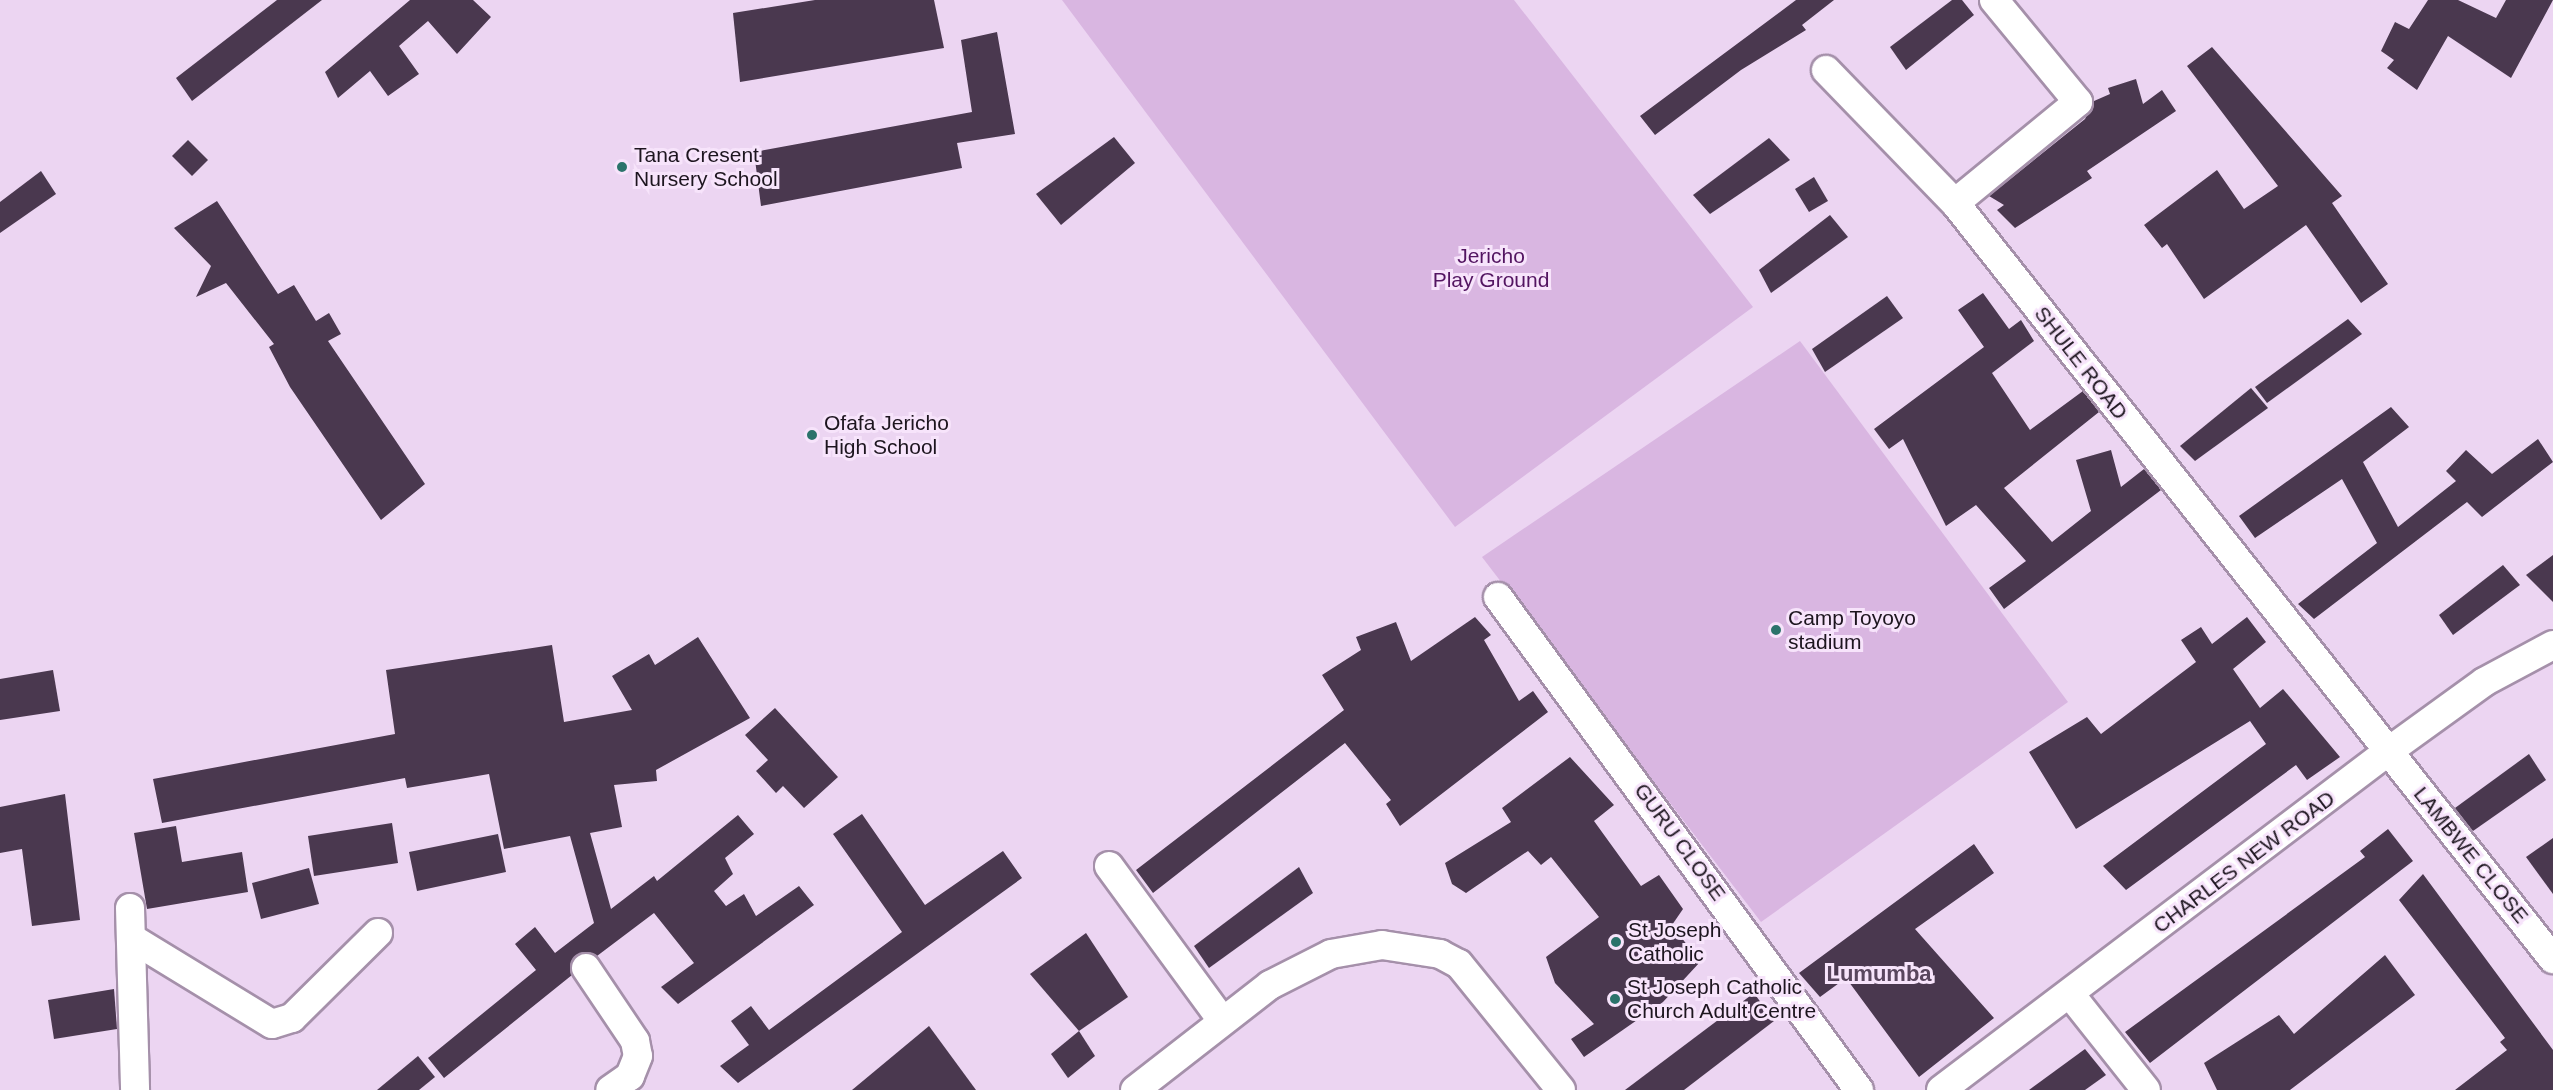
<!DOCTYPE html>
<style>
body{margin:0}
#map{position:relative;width:2553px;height:1090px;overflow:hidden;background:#ecd5f2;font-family:Arial,sans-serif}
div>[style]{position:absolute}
.green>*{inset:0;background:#d9b6e1}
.building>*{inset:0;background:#4a384f}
.roads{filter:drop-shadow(2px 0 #a590aa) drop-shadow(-2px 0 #a590aa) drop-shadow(0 2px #a590aa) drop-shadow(0 -2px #a590aa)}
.minor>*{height:28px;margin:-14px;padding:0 14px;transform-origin:14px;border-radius:14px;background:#fff}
.dots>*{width:16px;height:16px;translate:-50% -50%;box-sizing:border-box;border:3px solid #f7e4fb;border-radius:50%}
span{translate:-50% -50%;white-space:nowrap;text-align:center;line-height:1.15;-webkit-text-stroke:6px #f7e4fb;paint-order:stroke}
.poi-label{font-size:21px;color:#1d151f}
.left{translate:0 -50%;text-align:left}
.park-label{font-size:21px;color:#531561}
.street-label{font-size:21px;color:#1d151f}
.neighbourhood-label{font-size:22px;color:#59465e;font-weight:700}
</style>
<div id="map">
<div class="green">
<div style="clip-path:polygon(1062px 0,1514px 0,1753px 307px,1455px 527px)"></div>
<div style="clip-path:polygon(1800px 341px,2068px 702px,1761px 922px,1482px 557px)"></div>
</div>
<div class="building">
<div style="clip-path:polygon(277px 0,322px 0,192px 101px,176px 78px)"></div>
<div style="clip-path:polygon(410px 0,473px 0,491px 17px,457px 54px,428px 21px,399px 46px,419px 74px,388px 96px,370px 71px,338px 98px,325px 72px)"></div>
<div style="clip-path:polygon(815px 0,934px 0,944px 48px,740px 82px,733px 13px)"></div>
<div style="clip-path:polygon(1796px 0,1834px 0,1802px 25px,1806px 30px,1741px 70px,1655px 135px,1640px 116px)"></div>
<div style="clip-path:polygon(1952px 0,1962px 0,1974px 15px,1906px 70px,1890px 47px)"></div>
<div style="clip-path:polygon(2428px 0,2458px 0,2496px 18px,2506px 0,2553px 0,2511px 78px,2448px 36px,2417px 90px,2387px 68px,2394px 60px,2381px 51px,2395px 22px,2409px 29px)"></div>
<div style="clip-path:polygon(997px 32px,1015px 134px,957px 143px,962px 168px,761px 206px,754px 152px,972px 112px,961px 40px)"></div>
<div style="clip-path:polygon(2212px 47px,2342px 196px,2332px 203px,2388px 284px,2361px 303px,2306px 225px,2204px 299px,2167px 244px,2162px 248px,2144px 225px,2217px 170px,2244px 209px,2278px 186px,2187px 66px)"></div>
<div style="clip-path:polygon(2136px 79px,2143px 104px,2162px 90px,2176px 111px,2087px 171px,2092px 178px,2015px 228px,1997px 210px,2004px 205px,1989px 196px,2085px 119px,2094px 101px,2110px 94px,2108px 88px)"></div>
<div style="clip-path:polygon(1114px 137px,1135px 163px,1061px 225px,1036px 194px)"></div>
<div style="clip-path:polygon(1769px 138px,1790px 160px,1710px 214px,1693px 195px)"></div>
<div style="clip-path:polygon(188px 140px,208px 160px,192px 176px,172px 156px)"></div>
<div style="clip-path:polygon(41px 171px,56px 194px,0 233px,0 202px)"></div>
<div style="clip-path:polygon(1814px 177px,1828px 201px,1809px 212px,1795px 189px)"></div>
<div style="clip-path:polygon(217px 201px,278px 294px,294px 285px,316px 321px,329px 313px,341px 334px,328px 341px,425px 484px,381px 520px,290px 387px,269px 347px,274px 344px,226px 283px,196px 297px,211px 266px,174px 228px)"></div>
<div style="clip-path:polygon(1830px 215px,1848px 237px,1771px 293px,1759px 270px)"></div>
<div style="clip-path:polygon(1983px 293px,2009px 329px,2021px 320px,2034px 341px,1992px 373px,2030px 430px,2083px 391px,2099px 412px,2004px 488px,2052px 542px,2091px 511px,2076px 460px,2111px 450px,2121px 487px,2144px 469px,2161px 490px,2004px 609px,1989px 588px,2026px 561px,1976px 505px,1946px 526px,1903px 439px,1889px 449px,1874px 429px,1984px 347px,1958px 310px)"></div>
<div style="clip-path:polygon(1887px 296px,1903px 318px,1825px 372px,1812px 349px)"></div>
<div style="clip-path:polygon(2348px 319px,2362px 334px,2267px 403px,2255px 387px)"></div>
<div style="clip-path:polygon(2251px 388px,2268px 408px,2195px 461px,2180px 446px)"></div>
<div style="clip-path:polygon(2391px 407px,2409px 427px,2363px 462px,2398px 527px,2456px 481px,2446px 471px,2466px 450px,2492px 474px,2538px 439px,2553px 462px,2482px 517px,2467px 502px,2314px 619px,2298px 604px,2377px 543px,2342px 479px,2255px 538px,2239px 516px)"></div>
<div style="clip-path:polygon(2553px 555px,2553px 602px,2526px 575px)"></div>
<div style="clip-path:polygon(2503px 565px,2520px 585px,2453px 635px,2439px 615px)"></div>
<div style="clip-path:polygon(1475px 617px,1491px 635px,1484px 640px,1519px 701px,1533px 691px,1548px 712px,1400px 826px,1386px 804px,1391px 800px,1345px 743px,1153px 893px,1136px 870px,1344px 710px,1322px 675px,1361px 650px,1356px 637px,1396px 622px,1411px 661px)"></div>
<div style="clip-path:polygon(2247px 617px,2266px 642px,2233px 669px,2260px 708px,2283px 689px,2340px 757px,2307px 780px,2296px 765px,2126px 890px,2103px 866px,2266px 744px,2250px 721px,2076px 829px,2029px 752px,2087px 717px,2101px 734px,2196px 662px,2181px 640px,2201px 627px,2212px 644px)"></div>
<div style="clip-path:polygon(698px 637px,750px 718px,656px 770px,657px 781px,614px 785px,622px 827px,590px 833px,611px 909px,654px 876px,657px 881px,738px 815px,754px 834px,725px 858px,733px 874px,714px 891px,726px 906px,744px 894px,756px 916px,799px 886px,814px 905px,678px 1004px,661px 987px,694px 963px,654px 913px,597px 956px,576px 955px,572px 975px,444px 1078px,428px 1058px,536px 970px,515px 944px,535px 927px,555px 953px,594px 923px,570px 836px,504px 849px,489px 774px,407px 788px,405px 778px,162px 823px,153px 779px,395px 734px,386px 670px,552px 645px,564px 722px,632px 710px,612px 676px,649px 654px,655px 665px)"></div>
<div style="clip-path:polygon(53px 670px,60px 711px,0 720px,0 679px)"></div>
<div style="clip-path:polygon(775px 708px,838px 777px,804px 808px,783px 786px,776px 793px,756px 771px,768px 760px,745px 735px)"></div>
<div style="clip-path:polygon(2529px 754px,2546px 780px,2473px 831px,2455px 808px)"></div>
<div style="clip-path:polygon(1570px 757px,1614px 805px,1594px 821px,1641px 886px,1659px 875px,1683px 909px,1672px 925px,1700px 962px,1663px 1002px,1584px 1057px,1571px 1039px,1594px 1024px,1555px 983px,1546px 957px,1599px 917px,1551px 857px,1541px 865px,1528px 851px,1466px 893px,1452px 884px,1445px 863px,1511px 822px,1502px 808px)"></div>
<div style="clip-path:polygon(65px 794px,80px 920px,32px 926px,22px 849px,0 853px,0 807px)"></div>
<div style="clip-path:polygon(862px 814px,925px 905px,1003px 851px,1022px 878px,738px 1083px,720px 1066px,749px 1045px,731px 1021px,751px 1006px,769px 1030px,902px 932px,833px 834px)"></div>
<div style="clip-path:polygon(392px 823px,398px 863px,314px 876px,308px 836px)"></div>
<div style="clip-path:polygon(176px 826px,182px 862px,242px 852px,248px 892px,147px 909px,134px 833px)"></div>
<div style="clip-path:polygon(2388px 829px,2413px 861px,2150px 1063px,2125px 1032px,2365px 857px,2360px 851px)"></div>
<div style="clip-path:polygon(498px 834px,506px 872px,417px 891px,409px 852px)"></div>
<div style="clip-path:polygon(2553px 838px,2553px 894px,2526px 857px)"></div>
<div style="clip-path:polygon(1974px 844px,1994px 873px,1915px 929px,1994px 1018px,1919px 1077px,1846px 978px,1820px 997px,1799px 973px)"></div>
<div style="clip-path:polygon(1299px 867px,1313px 893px,1209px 968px,1194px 946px)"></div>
<div style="clip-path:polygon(309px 868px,319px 904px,261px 919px,252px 883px)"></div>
<div style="clip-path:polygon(2423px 874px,2553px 1050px,2553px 1090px,2455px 1090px,2507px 1050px,2500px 1042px,2505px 1038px,2399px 900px)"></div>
<div style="clip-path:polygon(1086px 933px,1128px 997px,1079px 1031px,1030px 974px)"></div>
<div style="clip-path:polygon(2385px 955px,2415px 995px,2290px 1090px,2217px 1090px,2204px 1063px,2279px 1015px,2294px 1034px)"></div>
<div style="clip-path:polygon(114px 989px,117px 1029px,54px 1039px,48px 1000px)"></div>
<div style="clip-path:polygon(1754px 993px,1774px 1021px,1684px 1090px,1625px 1090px)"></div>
<div style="clip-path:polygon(929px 1026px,976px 1090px,852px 1090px)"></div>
<div style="clip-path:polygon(1079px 1031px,1095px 1056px,1068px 1078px,1051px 1054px)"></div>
<div style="clip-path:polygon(2085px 1049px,2106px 1075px,2085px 1090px,2029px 1090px)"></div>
<div style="clip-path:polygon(418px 1056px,435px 1077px,419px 1090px,377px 1090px)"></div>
</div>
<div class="roads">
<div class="minor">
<div style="left:1994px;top:0;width:132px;rotate:50.5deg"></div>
<div style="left:2078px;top:102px;width:159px;rotate:140.6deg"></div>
<div style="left:1955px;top:203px;width:964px;rotate:51.66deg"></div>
<div style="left:1826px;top:70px;width:185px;rotate:45.9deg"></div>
<div style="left:1498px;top:597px;width:611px;rotate:53.79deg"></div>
<div style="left:1109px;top:866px;width:190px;rotate:53.8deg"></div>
<div style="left:130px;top:908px;width:182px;rotate:88.4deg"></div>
<div style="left:131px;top:938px;width:165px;rotate:31.4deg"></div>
<div style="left:272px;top:1024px;width:21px;rotate:-17deg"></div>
<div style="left:292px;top:1018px;width:121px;rotate:-44.7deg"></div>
<div style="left:586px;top:968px;width:88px;rotate:56.1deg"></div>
<div style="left:635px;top:1041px;width:15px;rotate:79deg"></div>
<div style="left:638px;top:1056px;width:22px;rotate:112deg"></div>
<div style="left:630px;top:1076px;width:24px;rotate:145deg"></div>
<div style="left:2070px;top:994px;width:122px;rotate:51.6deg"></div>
<div style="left:1135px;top:1090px;width:171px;rotate:-37.9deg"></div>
<div style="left:1270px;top:985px;width:68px;rotate:-26.9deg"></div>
<div style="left:1331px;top:954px;width:52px;rotate:-10deg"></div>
<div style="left:1382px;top:945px;width:59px;rotate:8.8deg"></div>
<div style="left:1440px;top:954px;width:21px;rotate:28deg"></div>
<div style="left:1459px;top:964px;width:162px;rotate:51deg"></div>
<div style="left:1941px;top:1090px;width:558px;rotate:-37.14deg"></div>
<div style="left:2386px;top:753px;width:121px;rotate:-35.9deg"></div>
<div style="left:2484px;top:682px;width:78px;rotate:-28.2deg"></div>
</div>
</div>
<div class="dots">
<div style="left:622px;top:167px;background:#2b736b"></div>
<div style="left:812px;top:435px;background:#2b736b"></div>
<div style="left:1776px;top:630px;background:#2b736b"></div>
<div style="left:1616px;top:942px;background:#2b736b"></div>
<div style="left:1615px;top:999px;background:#2b736b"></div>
</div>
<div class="poi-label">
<span class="left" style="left:634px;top:167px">Tana Cresent<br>Nursery School</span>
<span class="left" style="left:824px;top:435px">Ofafa Jericho<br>High School</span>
<span class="left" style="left:1788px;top:630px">Camp Toyoyo<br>stadium</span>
<span class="left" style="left:1628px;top:942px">St Joseph<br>Catholic</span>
<span class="left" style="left:1627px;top:999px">St Joseph Catholic<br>Church Adult Centre</span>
</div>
<div class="park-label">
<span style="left:1491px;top:268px">Jericho<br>Play Ground</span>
</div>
<div class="street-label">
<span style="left:2081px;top:363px;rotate:52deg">SHULE ROAD</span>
<span style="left:1680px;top:842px;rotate:54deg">GURU CLOSE</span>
<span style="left:2471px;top:855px;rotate:51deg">LAMBWE CLOSE</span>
<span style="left:2244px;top:862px;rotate:-37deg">CHARLES NEW ROAD</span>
</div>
<div class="neighbourhood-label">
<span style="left:1879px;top:974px">Lumumba</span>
</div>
</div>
